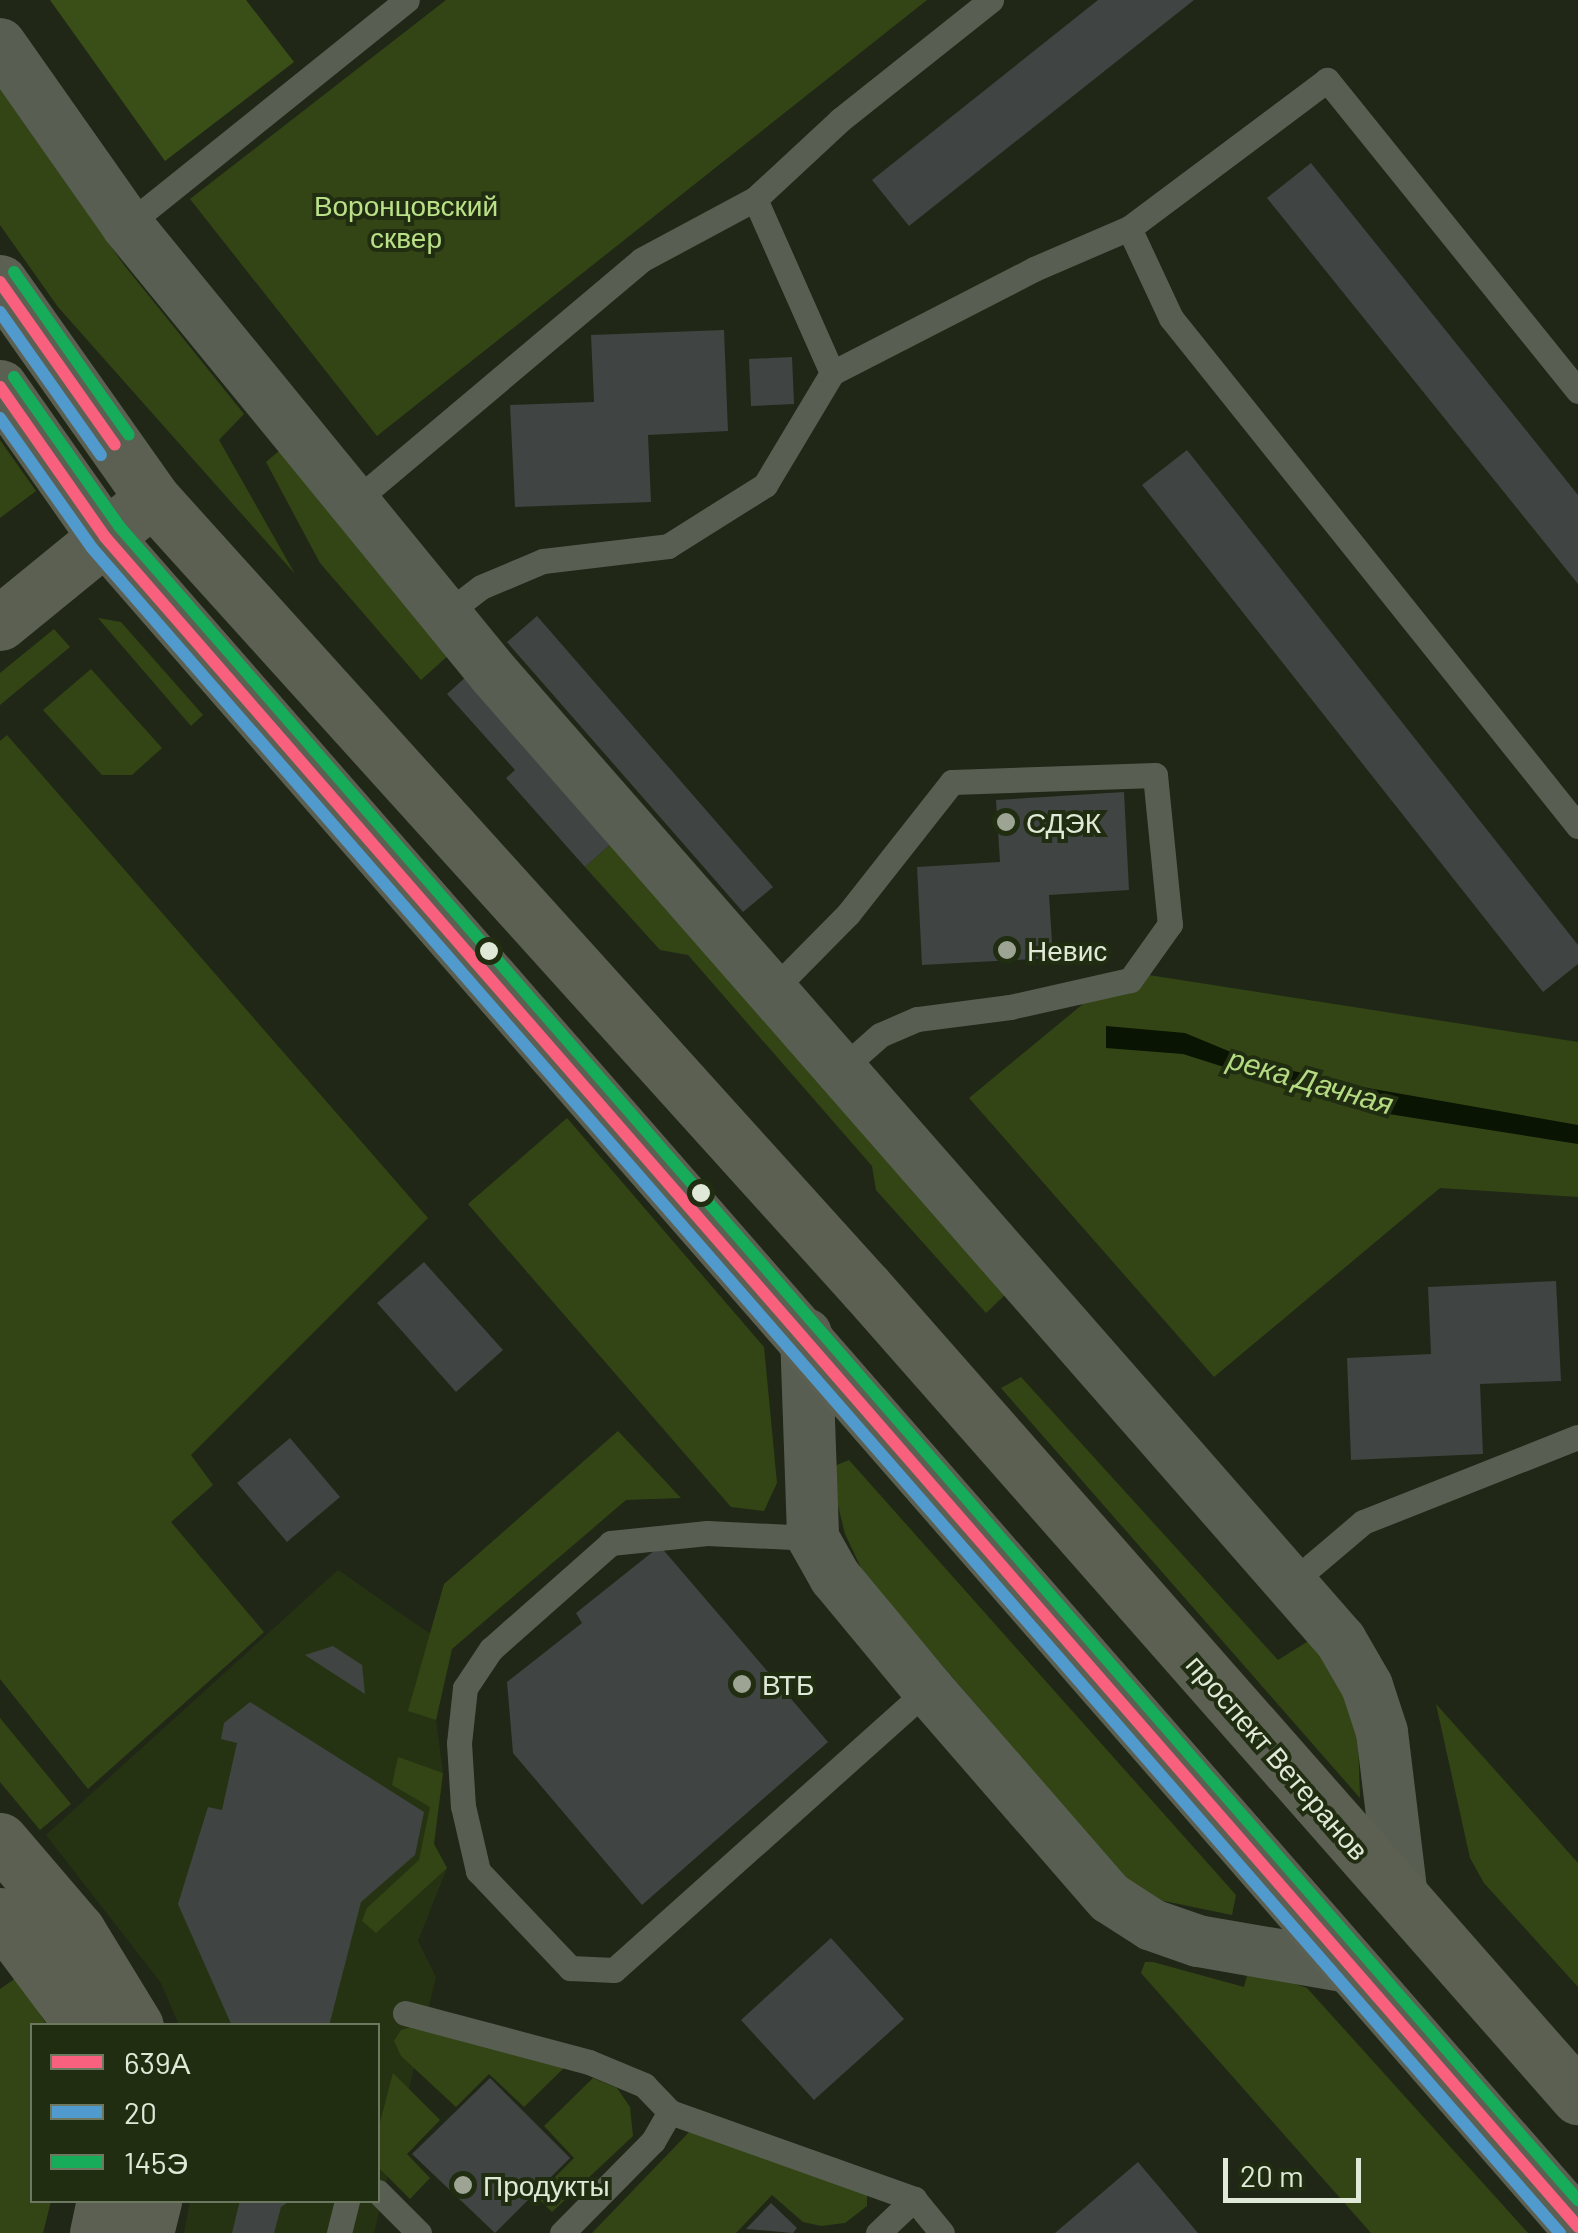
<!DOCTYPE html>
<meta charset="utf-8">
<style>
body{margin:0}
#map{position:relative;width:1578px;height:2233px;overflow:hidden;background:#202717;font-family:Barlow,sans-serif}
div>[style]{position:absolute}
.built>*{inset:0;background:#263312}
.green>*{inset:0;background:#334515}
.forest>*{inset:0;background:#3a4f17}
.water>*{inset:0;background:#0a1402}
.building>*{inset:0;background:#404442}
.lane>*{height:25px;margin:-12.5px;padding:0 12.5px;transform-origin:12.5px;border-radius:12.5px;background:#595e53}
.street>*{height:52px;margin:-26px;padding:0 26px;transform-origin:26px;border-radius:26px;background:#595e53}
.secondary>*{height:55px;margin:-27.5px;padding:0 27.5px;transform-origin:27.5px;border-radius:27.5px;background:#5b6053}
.bus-1>*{height:12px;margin:-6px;padding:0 6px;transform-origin:6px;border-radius:6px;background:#f8607d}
.bus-2>*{height:12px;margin:-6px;padding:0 6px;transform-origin:6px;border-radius:6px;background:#509ace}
.bus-3>*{height:12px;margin:-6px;padding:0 6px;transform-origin:6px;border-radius:6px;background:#16ac5a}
.dots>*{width:28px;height:28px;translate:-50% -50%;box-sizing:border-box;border:5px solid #212d11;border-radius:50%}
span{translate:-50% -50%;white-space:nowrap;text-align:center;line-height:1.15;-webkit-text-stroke:8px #212d11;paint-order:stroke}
.park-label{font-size:28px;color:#bae088}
.poi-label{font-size:28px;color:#e0e8d7}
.left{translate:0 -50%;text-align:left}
.street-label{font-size:28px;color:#e0e8d7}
.water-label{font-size:30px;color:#b4da82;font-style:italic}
.legend{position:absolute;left:30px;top:2023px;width:350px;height:180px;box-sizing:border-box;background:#212d11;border:2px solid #6d7860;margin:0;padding:12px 18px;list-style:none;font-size:30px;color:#e0e8d7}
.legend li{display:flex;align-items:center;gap:20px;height:50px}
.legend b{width:50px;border:2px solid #6d7860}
.scale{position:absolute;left:1223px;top:2158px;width:138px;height:45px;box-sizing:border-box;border:5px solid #e0e8d7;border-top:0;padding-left:12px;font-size:30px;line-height:35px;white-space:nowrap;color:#e0e8d7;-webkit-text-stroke:8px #212d11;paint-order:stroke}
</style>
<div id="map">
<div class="built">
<div style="clip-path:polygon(338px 1570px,452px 1649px,436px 1720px,443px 1773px,434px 1844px,447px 1868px,418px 1941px,436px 1977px,374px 2233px,184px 2233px,190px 2201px,378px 2200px,378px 2026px,179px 2025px,161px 1983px,46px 1835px)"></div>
</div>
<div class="green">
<div style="clip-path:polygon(446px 0,927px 0,377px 436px,190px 199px)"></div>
<div style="clip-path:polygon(0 89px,124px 265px,244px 414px,219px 440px,295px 574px,58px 307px,0 225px)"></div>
<div style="clip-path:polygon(0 440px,36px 491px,0 518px)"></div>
<div style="clip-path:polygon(279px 451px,450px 654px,421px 680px,320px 563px,266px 462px)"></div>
<div style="clip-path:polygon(98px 618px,121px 622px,203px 715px,191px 726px)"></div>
<div style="clip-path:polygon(54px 629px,70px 647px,0 705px,0 673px)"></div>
<div style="clip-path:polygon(91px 669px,162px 748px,132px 775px,102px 775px,43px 710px)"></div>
<div style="clip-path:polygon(7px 735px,428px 1218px,191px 1455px,213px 1485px,171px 1522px,264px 1632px,88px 1789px,0 1679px,0 741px)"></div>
<div style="clip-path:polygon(615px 840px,1007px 1293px,986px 1313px,876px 1190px,872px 1166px,688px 955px,660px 950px,585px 867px)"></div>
<div style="clip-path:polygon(1123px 971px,1578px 1042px,1578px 1197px,1440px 1188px,1214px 1377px,969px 1098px)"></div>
<div style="clip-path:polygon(567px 1118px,764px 1347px,777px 1483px,764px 1511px,731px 1507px,468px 1204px)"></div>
<div style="clip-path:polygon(1021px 1377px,1278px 1660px,1310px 1640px,1344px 1691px,1358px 1740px,1360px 1798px,1001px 1388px)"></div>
<div style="clip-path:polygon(618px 1431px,681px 1498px,626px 1500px,452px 1649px,436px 1720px,408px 1711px,444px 1584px)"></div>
<div style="clip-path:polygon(849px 1460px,1236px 1895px,1232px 1915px,1159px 1900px,1127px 1881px,864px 1574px,845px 1534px,831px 1477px,832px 1467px)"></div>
<div style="clip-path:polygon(1436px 1704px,1578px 1863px,1578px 1987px,1484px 1883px,1470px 1858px)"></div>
<div style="clip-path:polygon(0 1718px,71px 1804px,40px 1830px,0 1782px)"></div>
<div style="clip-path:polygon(398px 1757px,443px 1773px,434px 1844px,447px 1868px,376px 1933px,362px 1921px,367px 1908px,419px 1860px,430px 1807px,392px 1785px)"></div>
<div style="clip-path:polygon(1153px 1962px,1244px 1987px,1249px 1968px,1307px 1988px,1528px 2233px,1371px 2233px,1141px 1973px,1145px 1962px)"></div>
<div style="clip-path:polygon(16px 1978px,47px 2025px,32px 2026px,32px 2200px,51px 2201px,43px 2233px,0 2233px,0 1989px)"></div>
<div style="clip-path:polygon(415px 2026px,566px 2066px,524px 2107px,489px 2074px,456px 2107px,401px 2056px,394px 2041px,401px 2030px)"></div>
<div style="clip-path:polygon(393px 2073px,440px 2120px,407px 2154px,430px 2178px,410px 2199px,378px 2167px,378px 2130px)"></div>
<div style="clip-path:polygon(593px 2078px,617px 2088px,630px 2107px,633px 2136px,552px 2212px,536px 2196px,574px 2158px,544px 2126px)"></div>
<div style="clip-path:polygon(694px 2127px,867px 2191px,867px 2206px,845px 2223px,821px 2226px,803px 2222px,772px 2195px,736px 2233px,592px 2233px)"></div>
</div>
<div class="forest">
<div style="clip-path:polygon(50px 0,246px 0,294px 62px,165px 161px)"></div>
</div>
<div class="water">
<div style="clip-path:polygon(1106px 1026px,1185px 1033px,1255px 1062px,1362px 1087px,1578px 1125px,1578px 1144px,1357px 1109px,1183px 1054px,1106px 1048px)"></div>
</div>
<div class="building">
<div style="clip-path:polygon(1098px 0,1194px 0,909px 226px,872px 180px)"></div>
<div style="clip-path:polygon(1311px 163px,1578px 495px,1578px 584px,1267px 198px)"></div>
<div style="clip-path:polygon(724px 330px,728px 431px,648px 435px,651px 502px,515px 507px,510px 405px,594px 402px,591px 335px)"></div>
<div style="clip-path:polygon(792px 357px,794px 404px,751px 406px,749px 359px)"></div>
<div style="clip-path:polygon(1187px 450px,1578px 945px,1578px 964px,1543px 992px,1142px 485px)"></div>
<div style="clip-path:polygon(537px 616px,773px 887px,743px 912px,507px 642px)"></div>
<div style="clip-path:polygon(468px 675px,615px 840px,585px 867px,506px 778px,515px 770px,447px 694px)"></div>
<div style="clip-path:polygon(1124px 792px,1129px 890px,1049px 895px,1053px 958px,922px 965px,917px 867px,1000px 862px,996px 800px)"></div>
<div style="clip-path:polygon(424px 1262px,503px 1350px,456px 1392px,377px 1303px)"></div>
<div style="clip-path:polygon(1556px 1281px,1561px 1381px,1480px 1384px,1483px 1454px,1351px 1460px,1347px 1358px,1431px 1354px,1428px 1287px)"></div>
<div style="clip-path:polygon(290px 1438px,340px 1497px,287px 1542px,237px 1483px)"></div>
<div style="clip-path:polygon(660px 1546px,828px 1742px,642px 1905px,513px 1753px,507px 1682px,582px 1623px,576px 1613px)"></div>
<div style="clip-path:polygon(333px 1646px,362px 1665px,365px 1694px,305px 1655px)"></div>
<div style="clip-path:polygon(250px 1702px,424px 1812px,415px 1855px,361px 1902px,329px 2026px,232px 2026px,178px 1904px,208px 1807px,222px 1810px,237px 1743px,221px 1739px,224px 1723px)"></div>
<div style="clip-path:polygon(831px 1938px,904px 2019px,814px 2100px,741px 2020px)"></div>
<div style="clip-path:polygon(490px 2078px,570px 2158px,495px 2233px,412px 2154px)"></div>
<div style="clip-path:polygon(1138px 2162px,1198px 2233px,1055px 2233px)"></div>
<div style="clip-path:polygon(240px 2200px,291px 2200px,281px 2207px,274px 2233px,232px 2233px)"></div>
<div style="clip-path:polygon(771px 2203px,797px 2228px,793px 2233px,746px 2229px)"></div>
</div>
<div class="lane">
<div style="left:755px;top:199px;width:190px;rotate:66.1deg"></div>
<div style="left:127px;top:225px;width:359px;rotate:-38.8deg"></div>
<div style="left:1578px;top:391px;width:400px;rotate:-128.9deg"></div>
<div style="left:1327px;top:80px;width:247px;rotate:143.2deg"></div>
<div style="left:1129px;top:228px;width:99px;rotate:65deg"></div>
<div style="left:1171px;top:318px;width:651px;rotate:51.3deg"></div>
<div style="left:354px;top:502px;width:375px;rotate:-40.1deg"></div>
<div style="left:641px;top:260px;width:129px;rotate:-28.2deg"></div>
<div style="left:755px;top:199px;width:116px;rotate:-42.9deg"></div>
<div style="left:840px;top:120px;width:193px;rotate:-38.5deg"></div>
<div style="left:446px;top:614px;width:44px;rotate:-37.6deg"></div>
<div style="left:481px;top:587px;width:67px;rotate:-22.8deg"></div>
<div style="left:543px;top:561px;width:126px;rotate:-6.8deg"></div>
<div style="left:668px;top:546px;width:115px;rotate:-32.2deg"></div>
<div style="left:765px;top:485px;width:131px;rotate:-59.1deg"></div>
<div style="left:832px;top:373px;width:227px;rotate:-27.2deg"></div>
<div style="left:1034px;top:269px;width:103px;rotate:-23.3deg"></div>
<div style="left:770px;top:993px;width:111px;rotate:-45.4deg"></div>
<div style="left:848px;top:914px;width:168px;rotate:-51.8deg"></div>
<div style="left:952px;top:782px;width:203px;rotate:-2deg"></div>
<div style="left:1155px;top:775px;width:150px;rotate:84.3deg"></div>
<div style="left:1170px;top:924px;width:69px;rotate:125.5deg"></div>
<div style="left:1130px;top:980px;width:123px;rotate:167.3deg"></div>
<div style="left:1010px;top:1007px;width:94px;rotate:172.6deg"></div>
<div style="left:917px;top:1019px;width:40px;rotate:156.6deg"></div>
<div style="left:880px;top:1035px;width:56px;rotate:138.6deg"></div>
<div style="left:813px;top:1538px;width:106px;rotate:-177.3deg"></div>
<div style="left:707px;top:1533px;width:97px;rotate:174.1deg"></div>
<div style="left:611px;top:1543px;width:160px;rotate:138.5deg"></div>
<div style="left:491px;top:1649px;width:47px;rotate:123.7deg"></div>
<div style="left:465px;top:1688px;width:55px;rotate:96.2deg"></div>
<div style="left:459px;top:1743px;width:63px;rotate:86.4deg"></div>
<div style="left:463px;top:1806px;width:67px;rotate:77deg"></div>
<div style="left:478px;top:1871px;width:134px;rotate:46.5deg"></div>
<div style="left:570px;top:1968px;width:44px;rotate:2.6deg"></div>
<div style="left:614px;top:1970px;width:421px;rotate:-41.8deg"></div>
<div style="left:1290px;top:1584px;width:96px;rotate:-40.3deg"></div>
<div style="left:1363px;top:1522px;width:231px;rotate:-21.6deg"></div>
<div style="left:405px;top:2013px;width:190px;rotate:14.9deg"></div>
<div style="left:589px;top:2062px;width:60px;rotate:22.7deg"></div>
<div style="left:644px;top:2085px;width:37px;rotate:46deg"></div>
<div style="left:670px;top:2112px;width:259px;rotate:19.6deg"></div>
<div style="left:914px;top:2199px;width:44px;rotate:50.5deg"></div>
<div style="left:378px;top:2192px;width:58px;rotate:45deg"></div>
<div style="left:339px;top:2233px;width:34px;rotate:-76deg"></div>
<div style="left:562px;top:2233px;width:129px;rotate:-45.3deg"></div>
<div style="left:653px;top:2141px;width:34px;rotate:-60deg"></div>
<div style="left:878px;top:2233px;width:50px;rotate:-43.4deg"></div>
</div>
<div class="street">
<div style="left:0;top:44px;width:221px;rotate:54.9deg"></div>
<div style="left:127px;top:225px;width:580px;rotate:50.74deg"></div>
<div style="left:494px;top:674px;width:1285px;rotate:48.78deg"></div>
<div style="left:1341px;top:1641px;width:52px;rotate:60deg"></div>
<div style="left:1367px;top:1686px;width:48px;rotate:71.9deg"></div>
<div style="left:1382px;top:1732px;width:167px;rotate:83.1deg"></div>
<div style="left:806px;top:1334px;width:204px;rotate:88deg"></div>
<div style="left:813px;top:1538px;width:45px;rotate:60.6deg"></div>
<div style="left:835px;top:1577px;width:146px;rotate:50.3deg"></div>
<div style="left:928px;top:1689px;width:277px;rotate:49deg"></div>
<div style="left:1110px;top:1898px;width:50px;rotate:32.7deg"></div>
<div style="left:1152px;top:1925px;width:49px;rotate:19.2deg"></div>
<div style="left:1198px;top:1941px;width:158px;rotate:9.8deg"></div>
</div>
<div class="secondary">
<div style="left:0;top:282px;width:266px;rotate:54.8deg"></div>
<div style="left:153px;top:499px;width:1063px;rotate:47.9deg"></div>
<div style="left:866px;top:1288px;width:1078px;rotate:48.65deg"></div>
<div style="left:0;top:387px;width:183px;rotate:55deg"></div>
<div style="left:105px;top:537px;width:2242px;rotate:48.92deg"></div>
<div style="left:0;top:623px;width:174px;rotate:-39.2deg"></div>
<div style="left:0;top:1840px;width:120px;rotate:49.4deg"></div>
<div style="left:78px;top:1931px;width:111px;rotate:58.6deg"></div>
<div style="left:0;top:1915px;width:139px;rotate:53.2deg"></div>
<div style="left:97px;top:2233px;width:34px;rotate:-78deg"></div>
<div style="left:146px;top:2233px;width:34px;rotate:-76deg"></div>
</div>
<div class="bus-1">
<div style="left:0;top:282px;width:199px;rotate:54.8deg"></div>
<div style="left:0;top:387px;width:183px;rotate:55deg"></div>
<div style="left:105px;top:537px;width:2242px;rotate:48.92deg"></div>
</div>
<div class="bus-2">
<div style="left:0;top:312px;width:175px;rotate:54.8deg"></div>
<div style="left:0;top:418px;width:159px;rotate:54.7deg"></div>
<div style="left:92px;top:548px;width:2235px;rotate:48.94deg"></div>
</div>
<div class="bus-3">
<div style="left:14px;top:272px;width:199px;rotate:54.8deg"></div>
<div style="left:14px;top:377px;width:182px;rotate:54.8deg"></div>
<div style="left:119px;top:526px;width:2221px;rotate:48.93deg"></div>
</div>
<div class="dots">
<div style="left:1006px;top:822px;background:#9da494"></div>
<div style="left:1007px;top:950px;background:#9da494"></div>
<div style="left:489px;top:951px;background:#e0e8d7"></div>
<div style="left:701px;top:1193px;background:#e0e8d7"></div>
<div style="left:742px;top:1684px;background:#9da494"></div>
<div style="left:463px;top:2185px;background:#9da494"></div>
</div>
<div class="park-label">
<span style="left:406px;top:221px">Воронцовский<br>сквер</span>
</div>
<div class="poi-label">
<span class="left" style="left:1026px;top:822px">СДЭК</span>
<span class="left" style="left:1027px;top:950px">Невис</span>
<span class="left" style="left:762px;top:1684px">ВТБ</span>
<span class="left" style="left:483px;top:2185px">Продукты</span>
</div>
<div class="street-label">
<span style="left:1278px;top:1757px;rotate:49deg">проспект Ветеранов</span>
</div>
<div class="water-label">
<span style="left:1311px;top:1080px;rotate:16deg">река Дачная</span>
</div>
<ul class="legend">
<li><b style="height:12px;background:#f8607d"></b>639А</li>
<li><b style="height:12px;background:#509ace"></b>20</li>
<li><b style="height:12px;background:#16ac5a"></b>145Э</li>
</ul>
<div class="scale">20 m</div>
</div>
